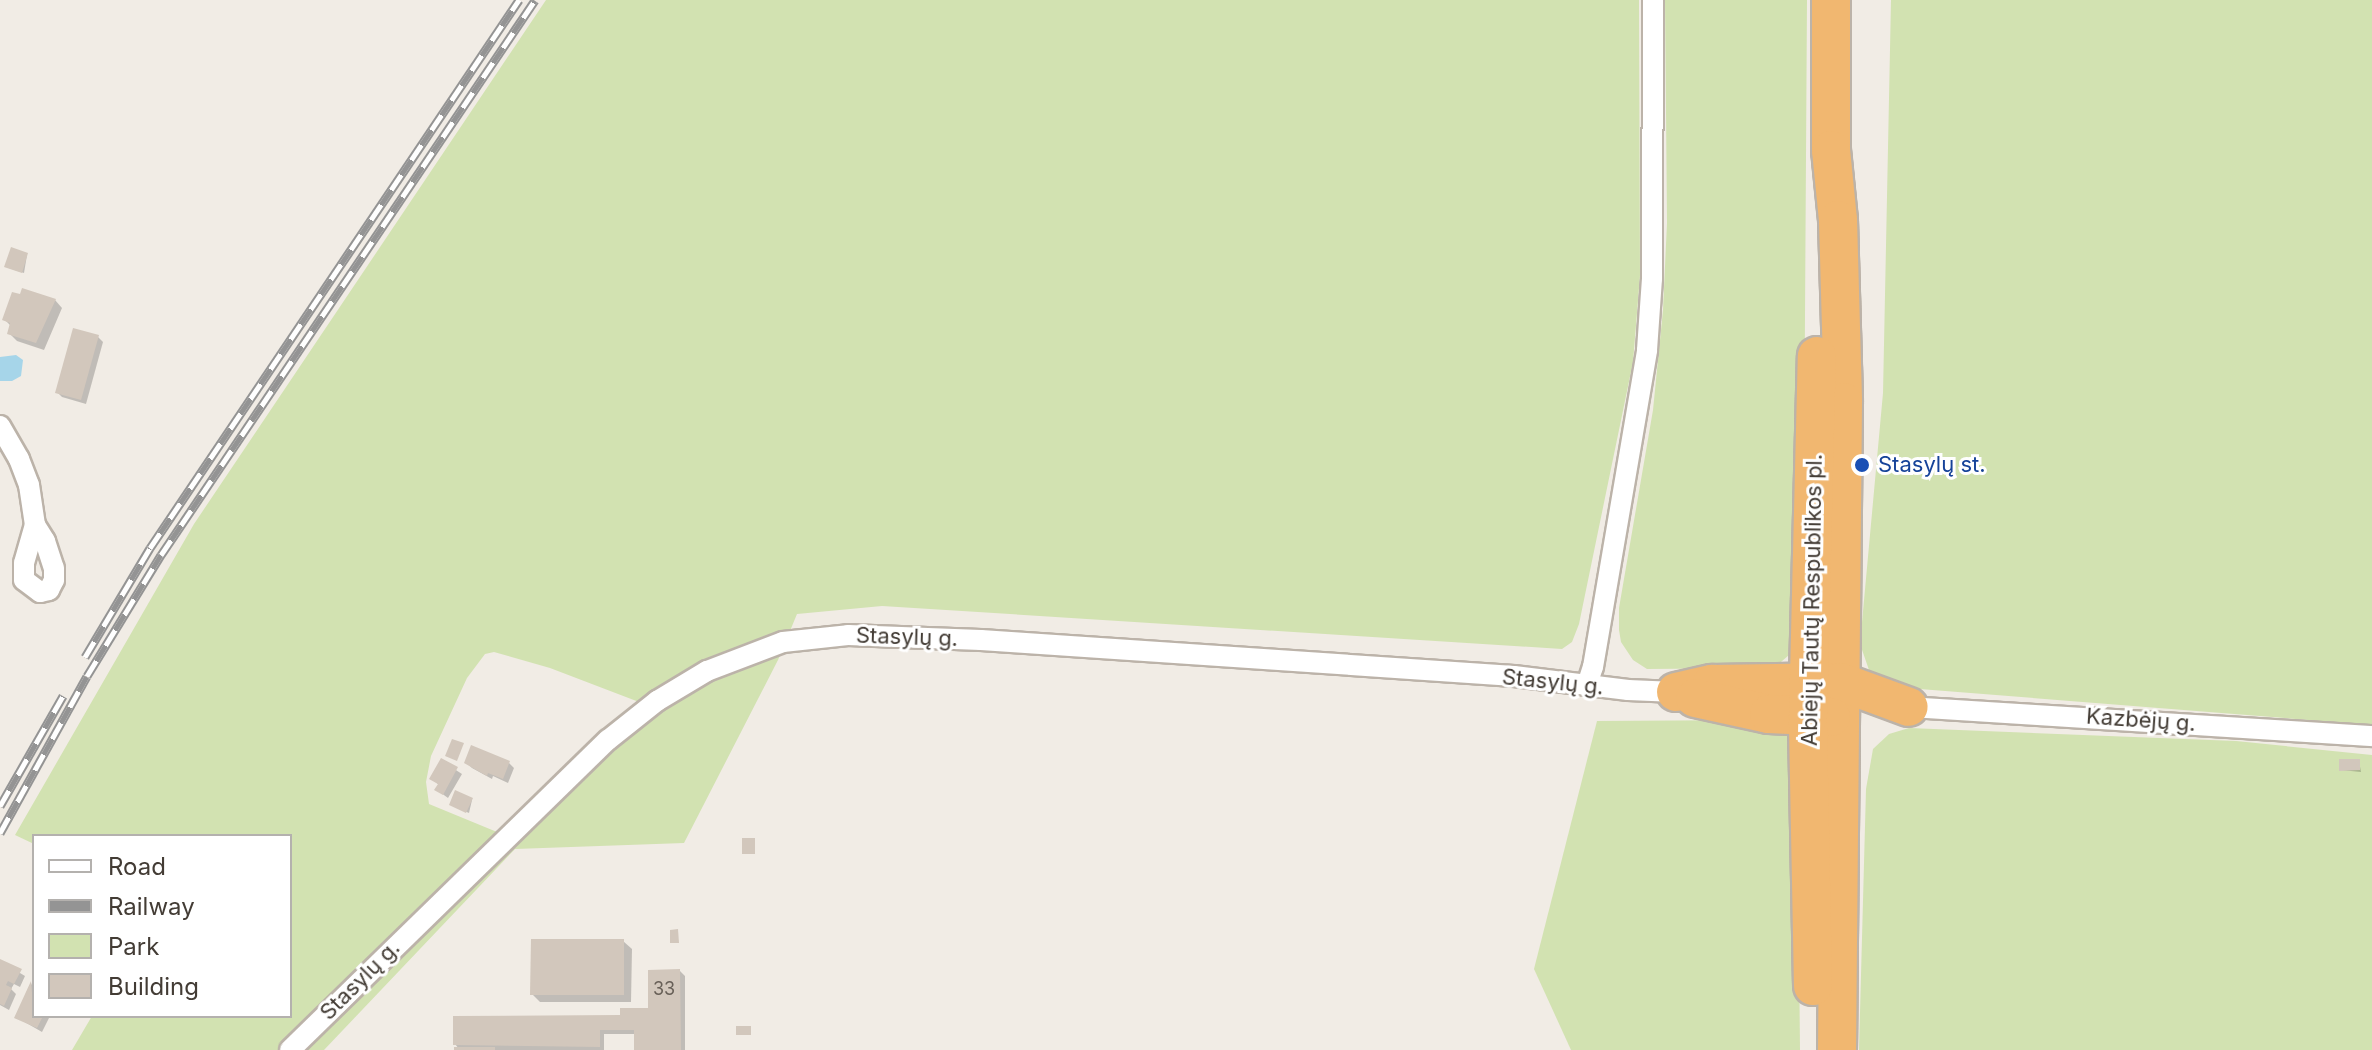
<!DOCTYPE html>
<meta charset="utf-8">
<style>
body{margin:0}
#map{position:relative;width:2372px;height:1050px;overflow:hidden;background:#f1ece5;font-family:Inter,sans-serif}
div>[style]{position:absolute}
.green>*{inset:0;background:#d2e2b1}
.water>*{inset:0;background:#a6d5e9}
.shadow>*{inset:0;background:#0003}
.building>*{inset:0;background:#d2c7bc}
.roads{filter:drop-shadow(2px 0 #bcb3a9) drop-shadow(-2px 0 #bcb3a9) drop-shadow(0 2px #bcb3a9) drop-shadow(0 -2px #bcb3a9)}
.street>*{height:20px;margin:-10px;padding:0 10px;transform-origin:10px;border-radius:10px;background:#fff}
.highway>*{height:38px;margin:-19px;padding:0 19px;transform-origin:19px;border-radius:19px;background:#f1b770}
.rail>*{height:9px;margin-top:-4.5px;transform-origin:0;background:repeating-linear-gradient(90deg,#fff 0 18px,#949494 0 36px);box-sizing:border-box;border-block:2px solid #949494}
.dots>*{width:22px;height:22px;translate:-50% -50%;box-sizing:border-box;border:4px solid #fff;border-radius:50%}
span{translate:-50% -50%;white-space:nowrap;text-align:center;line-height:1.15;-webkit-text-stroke:6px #fff;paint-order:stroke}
.number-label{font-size:18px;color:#675f57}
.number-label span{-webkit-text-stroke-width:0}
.transit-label{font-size:22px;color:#164399}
.left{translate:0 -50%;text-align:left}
.street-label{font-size:22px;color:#433c35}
.legend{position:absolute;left:32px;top:834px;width:260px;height:184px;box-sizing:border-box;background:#fff;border:2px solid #b4b1ae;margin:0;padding:10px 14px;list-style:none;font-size:24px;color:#433c35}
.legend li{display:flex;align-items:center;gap:16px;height:40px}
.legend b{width:40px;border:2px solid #b4b1ae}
</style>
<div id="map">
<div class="green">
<div style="clip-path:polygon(evenodd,546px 0,1639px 0,1640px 276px,1633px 362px,1579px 624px,1572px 642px,1562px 649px,882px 606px,797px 614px,778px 660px,684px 843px,515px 849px,324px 1050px,72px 1050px,92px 1016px,290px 1016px,290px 836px,34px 836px,34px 844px,15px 835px,194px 524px,546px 0,494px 652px,550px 668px,639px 702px,497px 832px,429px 804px,426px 782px,431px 756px,467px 678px,485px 654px,494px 652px)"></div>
<div style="clip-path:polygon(1665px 0,1807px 0,1803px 634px,1796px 649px,1774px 668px,1647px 669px,1633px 660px,1621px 642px,1619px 630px,1619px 608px,1653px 410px,1663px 310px,1667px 223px)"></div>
<div style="clip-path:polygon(1891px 0,2372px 0,2372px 725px,1907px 688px,1881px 680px,1869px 670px,1860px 644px,1883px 393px)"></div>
<div style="clip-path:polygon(1755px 720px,1779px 726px,1789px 736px,1797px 754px,1800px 1050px,1571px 1050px,1534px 969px,1597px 721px)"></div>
<div style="clip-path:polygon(1909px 728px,2236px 741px,2372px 755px,2372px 1050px,1859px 1050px,1866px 789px,1873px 749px,1889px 734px)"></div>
</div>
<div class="water">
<div style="clip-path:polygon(16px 355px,23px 360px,21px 376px,12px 381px,0 381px,0 357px)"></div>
</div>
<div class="shadow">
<div style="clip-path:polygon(27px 255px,24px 273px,9px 268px)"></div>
<div style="clip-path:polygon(55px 300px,62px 308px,44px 350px,17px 341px,9px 333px,11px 326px,5px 320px)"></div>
<div style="clip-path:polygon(98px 337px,103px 342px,86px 404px,62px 397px,57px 392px)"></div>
<div style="clip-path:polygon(472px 748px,509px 763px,514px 768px,508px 783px,493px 776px,492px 779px,472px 768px,467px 763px)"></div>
<div style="clip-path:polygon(442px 761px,462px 774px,448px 798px,437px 790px,439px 785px,432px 779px)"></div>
<div style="clip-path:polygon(2359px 761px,2361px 772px,2341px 770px)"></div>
<div style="clip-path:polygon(472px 800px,469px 813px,453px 806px)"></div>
<div style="clip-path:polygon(623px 941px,632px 949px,631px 1002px,540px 1002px,532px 994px)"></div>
<div style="clip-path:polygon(0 961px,25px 976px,20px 987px,14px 984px,11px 989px,16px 994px,9px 1010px,0 1005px)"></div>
<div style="clip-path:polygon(680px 971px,685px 976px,685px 1050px,636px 1050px,636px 1034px,604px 1034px,604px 1050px,456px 1050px,459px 1049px,455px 1044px,650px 1010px)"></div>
<div style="clip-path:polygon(32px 983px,34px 1016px,50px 1016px,42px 1032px,16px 1017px)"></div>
</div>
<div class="building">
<div style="clip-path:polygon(11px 247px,28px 253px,22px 273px,4px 267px)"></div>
<div style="clip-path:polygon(22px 288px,56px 299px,36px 343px,7px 334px,10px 323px,2px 320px,12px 292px,20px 294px)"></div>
<div style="clip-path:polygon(73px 328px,99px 335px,81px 400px,55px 393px)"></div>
<div style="clip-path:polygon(452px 739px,464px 743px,457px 761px,445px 756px)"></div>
<div style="clip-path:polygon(471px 745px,510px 761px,503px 779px,488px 773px,487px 776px,464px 763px)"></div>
<div style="clip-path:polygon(441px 758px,458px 767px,443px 795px,434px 790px,438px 784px,429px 779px)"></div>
<div style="clip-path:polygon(2339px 759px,2360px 759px,2360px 770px,2339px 771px)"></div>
<div style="clip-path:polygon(455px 790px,473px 798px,466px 813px,449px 805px)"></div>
<div style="clip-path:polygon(742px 838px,755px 838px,755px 854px,742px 854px)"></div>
<div style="clip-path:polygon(678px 929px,679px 943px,670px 943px,670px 930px)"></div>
<div style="clip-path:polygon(531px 939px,624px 939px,624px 995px,530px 995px)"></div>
<div style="clip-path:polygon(0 959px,22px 969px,14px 984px,8px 981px,6px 985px,12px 988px,4px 1006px,0 1004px)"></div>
<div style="clip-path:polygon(680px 969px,681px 1050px,634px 1050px,634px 1030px,600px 1030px,600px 1047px,453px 1045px,453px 1016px,620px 1015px,620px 1008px,648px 1008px,648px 970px)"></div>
<div style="clip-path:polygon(31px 981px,34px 1016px,43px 1016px,37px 1028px,14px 1018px)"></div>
<div style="clip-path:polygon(736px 1026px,751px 1026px,751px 1035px,736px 1035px)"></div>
<div style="clip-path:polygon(454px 1047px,495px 1047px,495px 1050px,454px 1050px)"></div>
</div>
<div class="roads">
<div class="street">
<div style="left:0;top:426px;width:38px;rotate:60deg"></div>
<div style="left:19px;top:459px;width:28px;rotate:69deg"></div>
<div style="left:29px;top:485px;width:40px;rotate:81.5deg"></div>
<div style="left:35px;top:525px;width:19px;rotate:58deg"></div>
<div style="left:45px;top:541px;width:28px;rotate:72deg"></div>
<div style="left:54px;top:568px;width:12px;rotate:90deg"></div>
<div style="left:54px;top:580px;width:11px;rotate:117deg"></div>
<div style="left:49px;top:590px;width:9px;rotate:167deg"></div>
<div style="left:40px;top:592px;width:20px;rotate:-143deg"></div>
<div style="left:24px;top:580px;width:17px;rotate:-90deg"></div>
<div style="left:24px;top:563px;width:40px;rotate:-74deg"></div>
<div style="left:1587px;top:685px;width:19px;rotate:-72deg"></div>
<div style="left:1593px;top:667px;width:322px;rotate:-80.3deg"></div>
<div style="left:1647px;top:350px;width:71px;rotate:-86deg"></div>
<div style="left:1652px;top:279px;width:279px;rotate:-89.8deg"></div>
<div style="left:1909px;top:707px;width:464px;rotate:3.6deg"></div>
<div style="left:290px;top:1050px;width:444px;rotate:-44.3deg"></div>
<div style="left:608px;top:740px;width:63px;rotate:-38.5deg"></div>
<div style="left:657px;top:701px;width:58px;rotate:-31deg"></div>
<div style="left:707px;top:671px;width:81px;rotate:-20.9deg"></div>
<div style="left:783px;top:642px;width:65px;rotate:-6.1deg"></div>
<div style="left:848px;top:635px;width:133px;rotate:2.2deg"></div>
<div style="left:981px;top:640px;width:534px;rotate:3.86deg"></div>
<div style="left:1514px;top:676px;width:115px;rotate:7deg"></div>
<div style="left:1628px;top:690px;width:48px;rotate:2.4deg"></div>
</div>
<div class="highway">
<div style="left:1831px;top:0;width:150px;rotate:90deg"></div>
<div style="left:1831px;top:150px;width:70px;rotate:84.3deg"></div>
<div style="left:1838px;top:220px;width:182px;rotate:88.4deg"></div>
<div style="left:1843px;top:402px;width:648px;rotate:90.53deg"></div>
<div style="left:1676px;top:692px;width:37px;rotate:-13deg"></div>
<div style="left:1712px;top:684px;width:129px;rotate:-0.9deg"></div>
<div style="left:1841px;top:682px;width:72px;rotate:20.2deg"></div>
<div style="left:1695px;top:698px;width:76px;rotate:12.2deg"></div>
<div style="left:1769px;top:714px;width:62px;rotate:2.8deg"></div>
<div style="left:1813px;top:986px;width:269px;rotate:-91.1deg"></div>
<div style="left:1808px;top:717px;width:361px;rotate:-88.6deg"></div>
</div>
</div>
<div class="rail">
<div style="left:85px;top:657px;width:127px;rotate:-59.2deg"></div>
<div style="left:150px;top:548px;width:661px;rotate:-56.05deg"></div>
<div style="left:0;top:806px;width:127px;rotate:-60.2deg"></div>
<div style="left:0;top:833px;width:179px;rotate:-61deg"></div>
<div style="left:87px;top:676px;width:142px;rotate:-58.6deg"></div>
<div style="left:161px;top:555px;width:669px;rotate:-56.02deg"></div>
</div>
<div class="dots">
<div style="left:1862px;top:465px;background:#1a4fb4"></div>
</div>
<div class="number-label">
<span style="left:664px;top:989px">33</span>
</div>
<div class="transit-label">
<span class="left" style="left:1878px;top:465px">Stasylų st.</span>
</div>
<div class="street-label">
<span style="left:1812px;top:600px;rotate:-89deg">Abiejų Tautų Respublikos pl.</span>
<span style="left:907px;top:637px;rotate:2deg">Stasylų g.</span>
<span style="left:1553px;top:682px;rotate:6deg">Stasylų g.</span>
<span style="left:2141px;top:720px;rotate:4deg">Kazbėjų g.</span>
<span style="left:360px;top:980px;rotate:-45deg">Stasylų g.</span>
</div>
<ul class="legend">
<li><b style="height:10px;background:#fff"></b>Road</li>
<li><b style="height:10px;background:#949494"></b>Railway</li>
<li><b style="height:22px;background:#d2e2b1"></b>Park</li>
<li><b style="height:22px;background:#d2c7bc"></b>Building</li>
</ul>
</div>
